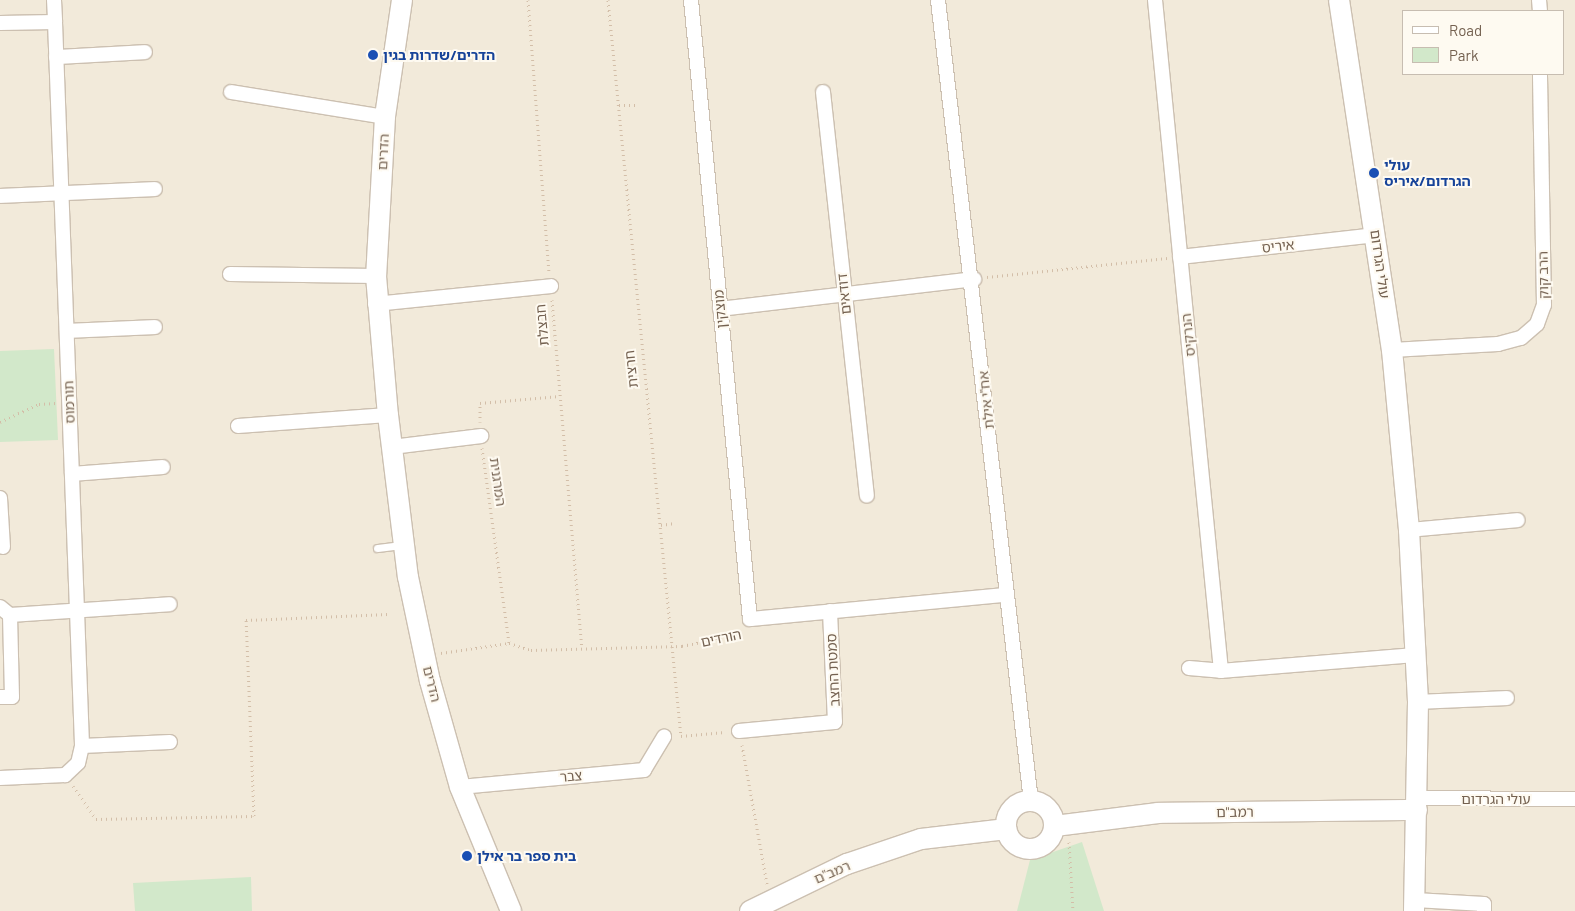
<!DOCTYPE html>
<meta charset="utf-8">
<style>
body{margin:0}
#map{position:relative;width:1575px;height:911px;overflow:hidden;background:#fbf7eb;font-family:Barlow,"Noto Sans Hebrew",sans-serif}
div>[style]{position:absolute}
.residential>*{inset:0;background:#f2eada}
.green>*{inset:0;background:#d2e8ca}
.path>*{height:3px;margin-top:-1.5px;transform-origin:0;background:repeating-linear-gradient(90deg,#d3bea8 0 1px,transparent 0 5px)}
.roads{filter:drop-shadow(1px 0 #ccc0b1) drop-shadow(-1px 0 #ccc0b1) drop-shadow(0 1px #ccc0b1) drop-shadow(0 -1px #ccc0b1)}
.lane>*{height:7px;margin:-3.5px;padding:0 3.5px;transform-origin:3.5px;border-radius:3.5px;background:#fff}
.street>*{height:14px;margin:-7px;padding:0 7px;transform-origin:7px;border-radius:7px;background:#fff}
.secondary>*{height:20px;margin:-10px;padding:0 10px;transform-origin:10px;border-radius:10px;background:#fff}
.secondary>.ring{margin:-10px;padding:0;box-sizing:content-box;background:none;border:20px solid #fff;border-radius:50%}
.dots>*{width:14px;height:14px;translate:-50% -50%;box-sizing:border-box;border:2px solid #fefaf1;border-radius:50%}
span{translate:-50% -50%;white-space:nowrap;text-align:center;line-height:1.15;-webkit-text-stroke:4px #fefaf1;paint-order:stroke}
.transit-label{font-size:14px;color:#164399;font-weight:700}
.left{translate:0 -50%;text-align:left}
.street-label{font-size:14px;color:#746150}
.legend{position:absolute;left:1402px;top:10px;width:162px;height:65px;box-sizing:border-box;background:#fefaf1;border:1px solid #c7bdb1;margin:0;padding:6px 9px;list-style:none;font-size:15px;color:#746150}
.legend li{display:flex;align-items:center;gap:10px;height:25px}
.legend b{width:25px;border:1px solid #c7bdb1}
</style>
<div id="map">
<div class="residential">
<div style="clip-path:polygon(evenodd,0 0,1575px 0,1575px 911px,0 911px,0 0,1404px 11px,1564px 11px,1564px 74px,1404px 74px,1404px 11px)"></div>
</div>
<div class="green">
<div style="clip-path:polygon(54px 349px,58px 440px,0 442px,0 351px)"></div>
<div style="clip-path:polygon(1082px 842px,1104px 911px,1017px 911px,1030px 860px)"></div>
<div style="clip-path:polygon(251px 877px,252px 911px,135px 911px,133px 883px)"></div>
</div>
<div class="path">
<div style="left:528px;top:0;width:272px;rotate:85.6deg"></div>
<div style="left:608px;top:0;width:740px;rotate:84.34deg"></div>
<div style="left:619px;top:105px;width:17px"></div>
<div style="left:987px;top:277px;width:181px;rotate:-6deg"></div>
<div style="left:552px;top:300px;width:349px;rotate:85.1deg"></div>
<div style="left:0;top:422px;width:43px;rotate:-24.8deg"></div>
<div style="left:39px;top:404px;width:17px;rotate:-3deg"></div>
<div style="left:480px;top:422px;width:19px;rotate:-90deg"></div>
<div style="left:480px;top:403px;width:80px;rotate:-5deg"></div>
<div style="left:482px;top:448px;width:197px;rotate:82.1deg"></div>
<div style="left:661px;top:525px;width:14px;rotate:-8deg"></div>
<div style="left:441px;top:653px;width:69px;rotate:-8.4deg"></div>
<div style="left:509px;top:643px;width:23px;rotate:18deg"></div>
<div style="left:531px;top:650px;width:151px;rotate:-1.5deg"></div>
<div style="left:682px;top:646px;width:63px;rotate:-11.8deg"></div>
<div style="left:681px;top:736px;width:44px;rotate:-5.2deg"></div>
<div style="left:742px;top:745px;width:141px;rotate:79.8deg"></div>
<div style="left:73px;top:786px;width:40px;rotate:55.1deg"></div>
<div style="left:96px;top:819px;width:158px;rotate:-1.1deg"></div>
<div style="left:254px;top:816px;width:196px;rotate:-92.3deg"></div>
<div style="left:246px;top:620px;width:142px;rotate:-2.4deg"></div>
<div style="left:1069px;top:842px;width:69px;rotate:86.7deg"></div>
</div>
<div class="roads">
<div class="lane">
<div style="left:377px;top:548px;width:25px;rotate:-7deg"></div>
</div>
<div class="street">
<div style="left:54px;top:0;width:22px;rotate:87deg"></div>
<div style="left:691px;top:0;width:622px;rotate:84.56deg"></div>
<div style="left:750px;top:619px;width:257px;rotate:-5.4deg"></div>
<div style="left:938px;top:0;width:806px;rotate:83.38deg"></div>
<div style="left:1155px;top:0;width:674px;rotate:84.38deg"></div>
<div style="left:1539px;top:0;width:11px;rotate:85deg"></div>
<div style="left:0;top:23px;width:55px;rotate:-1deg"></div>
<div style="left:55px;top:22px;width:725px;rotate:87.86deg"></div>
<div style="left:82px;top:746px;width:17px;rotate:103deg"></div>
<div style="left:78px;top:763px;width:18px;rotate:137deg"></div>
<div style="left:65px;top:775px;width:65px;rotate:177.4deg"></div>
<div style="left:56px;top:57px;width:89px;rotate:-3.2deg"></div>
<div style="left:231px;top:92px;width:156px;rotate:9.2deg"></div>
<div style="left:823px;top:92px;width:406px;rotate:83.8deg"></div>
<div style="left:0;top:196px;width:155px;rotate:-2.6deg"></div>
<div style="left:1180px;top:257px;width:197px;rotate:-6.4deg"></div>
<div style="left:230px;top:274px;width:146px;rotate:0.8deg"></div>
<div style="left:375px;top:304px;width:177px;rotate:-5.8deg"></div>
<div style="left:720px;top:309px;width:256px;rotate:-6.7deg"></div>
<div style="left:67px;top:331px;width:88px;rotate:-2.6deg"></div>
<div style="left:1392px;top:350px;width:106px;rotate:-3.2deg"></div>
<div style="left:1498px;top:344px;width:24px;rotate:-15deg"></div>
<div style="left:1521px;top:338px;width:21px;rotate:-41deg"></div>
<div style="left:1537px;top:324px;width:20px;rotate:-70deg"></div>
<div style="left:1544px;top:305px;width:231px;rotate:-91deg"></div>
<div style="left:238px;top:426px;width:150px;rotate:-4.2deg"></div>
<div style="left:392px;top:447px;width:90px;rotate:-7deg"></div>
<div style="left:72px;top:474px;width:91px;rotate:-4.4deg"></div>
<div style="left:0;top:498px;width:49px;rotate:86.5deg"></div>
<div style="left:1409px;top:530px;width:109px;rotate:-5.2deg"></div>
<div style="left:0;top:607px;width:13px;rotate:39deg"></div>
<div style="left:1189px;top:668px;width:32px;rotate:5deg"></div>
<div style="left:1221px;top:671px;width:197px;rotate:-4.7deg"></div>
<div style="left:0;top:697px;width:12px"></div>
<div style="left:12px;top:697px;width:82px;rotate:-91.4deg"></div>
<div style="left:10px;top:615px;width:160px;rotate:-3.9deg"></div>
<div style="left:1418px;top:702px;width:89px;rotate:-2.6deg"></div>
<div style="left:739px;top:731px;width:96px;rotate:-5.4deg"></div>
<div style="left:835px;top:722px;width:111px;rotate:-92.6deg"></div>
<div style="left:82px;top:746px;width:88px;rotate:-2.6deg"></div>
<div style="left:460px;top:787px;width:185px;rotate:-5.3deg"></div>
<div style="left:644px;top:770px;width:39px;rotate:-59deg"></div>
<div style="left:1417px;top:798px;width:158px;rotate:0.4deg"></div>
<div style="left:1415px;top:900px;width:69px;rotate:3.3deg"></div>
<div style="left:1484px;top:904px;width:7px;rotate:90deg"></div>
</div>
<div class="secondary">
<div style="left:402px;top:0;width:118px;rotate:98.3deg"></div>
<div style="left:385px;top:117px;width:159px;rotate:93.2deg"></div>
<div style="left:376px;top:276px;width:140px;rotate:85.1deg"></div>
<div style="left:388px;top:415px;width:163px;rotate:83deg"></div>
<div style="left:408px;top:577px;width:106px;rotate:78.1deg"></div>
<div style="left:430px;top:681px;width:110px;rotate:74.2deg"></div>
<div style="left:460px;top:787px;width:134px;rotate:67.6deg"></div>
<div style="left:1339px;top:0;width:354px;rotate:81.4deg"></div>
<div style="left:1392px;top:350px;width:181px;rotate:84.6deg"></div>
<div style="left:1409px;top:530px;width:172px;rotate:87deg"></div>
<div style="left:1418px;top:702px;width:209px;rotate:91.1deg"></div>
<div class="ring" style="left:1006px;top:801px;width:28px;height:28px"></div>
<div style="left:1055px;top:826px;width:104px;rotate:-7.2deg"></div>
<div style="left:1158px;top:813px;width:259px;rotate:-0.7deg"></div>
<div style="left:750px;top:911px;width:108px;rotate:-25.9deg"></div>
<div style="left:847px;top:864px;width:78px;rotate:-18.7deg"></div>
<div style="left:921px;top:839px;width:86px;rotate:-6.7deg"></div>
</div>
</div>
<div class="dots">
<div style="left:373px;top:55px;background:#1a4fb4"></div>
<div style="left:1374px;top:173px;background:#1a4fb4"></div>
<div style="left:467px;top:856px;background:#1a4fb4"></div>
</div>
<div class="transit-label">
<span class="left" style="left:383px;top:55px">הדרים/שדרות בגין</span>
<span class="left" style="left:1384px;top:173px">עולי<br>הגרדום/איריס</span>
<span class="left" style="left:477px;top:856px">בית ספר בר אילן</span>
</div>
<div class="street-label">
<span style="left:383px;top:152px;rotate:-87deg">הדרים</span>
<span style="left:1278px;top:246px;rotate:-6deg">איריס</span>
<span style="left:1380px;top:264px;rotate:82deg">עולי הגרדום</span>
<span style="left:1543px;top:275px;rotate:-91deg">הרב קוק</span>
<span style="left:844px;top:294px;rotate:-96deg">דודאים</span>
<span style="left:720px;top:309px;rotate:-95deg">מוצקין</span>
<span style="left:542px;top:325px;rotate:-95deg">חבצלת</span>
<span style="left:1188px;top:335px;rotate:-96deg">הנרקיס</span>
<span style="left:631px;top:369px;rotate:-96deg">חרצית</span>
<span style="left:986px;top:400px;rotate:-96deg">אח"י אילת</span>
<span style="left:69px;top:402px;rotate:-92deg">תורמוס</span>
<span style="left:498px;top:482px;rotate:82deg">המרגנית</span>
<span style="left:721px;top:638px;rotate:-12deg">הורדים</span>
<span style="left:833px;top:670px;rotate:-93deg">סמטת החצב</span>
<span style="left:432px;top:684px;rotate:76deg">הדרים</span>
<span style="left:571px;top:776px;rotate:-5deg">צבר</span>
<span style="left:1496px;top:799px">עולי הגרדום</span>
<span style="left:1235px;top:812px;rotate:-1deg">רמב"ם</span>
<span style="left:832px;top:872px;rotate:-23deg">רמב"ם</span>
</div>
<ul class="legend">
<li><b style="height:6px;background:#fff"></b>Road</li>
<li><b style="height:14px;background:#d2e8ca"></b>Park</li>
</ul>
</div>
